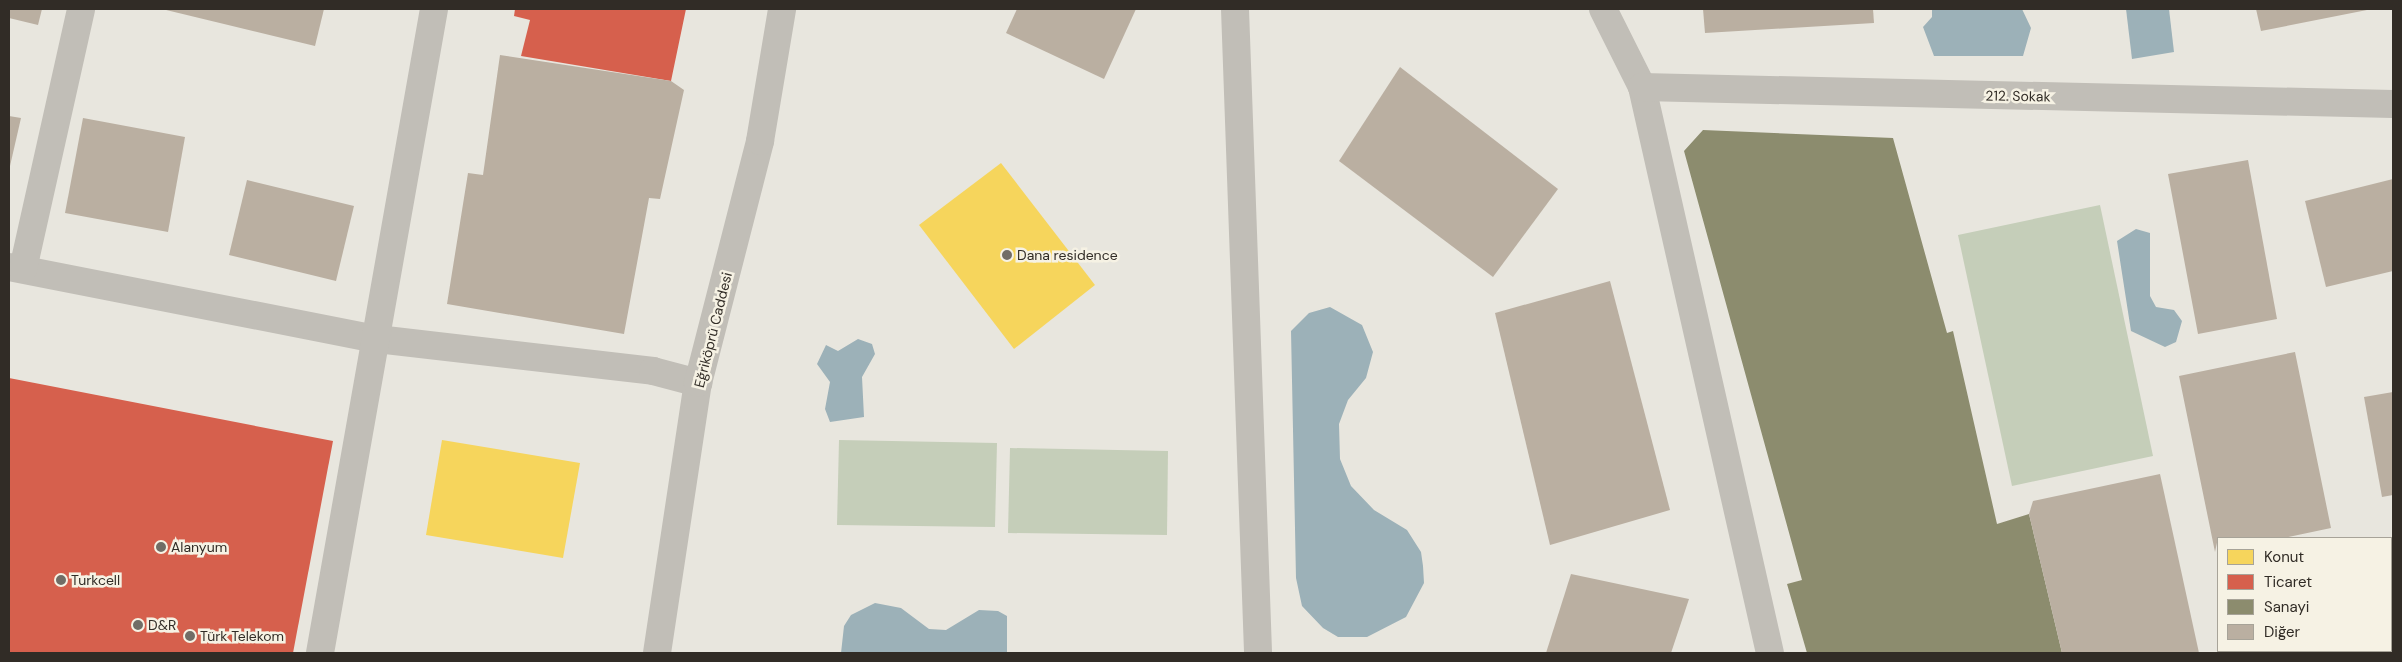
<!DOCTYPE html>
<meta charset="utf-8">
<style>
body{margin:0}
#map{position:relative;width:2402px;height:662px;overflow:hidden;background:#e8e6de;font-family:"DM Sans",sans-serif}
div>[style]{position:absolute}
.green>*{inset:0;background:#c5ceb9}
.water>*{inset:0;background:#9cb1b8}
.homes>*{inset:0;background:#f6d55c}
.shops>*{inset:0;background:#d6604d}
.industry>*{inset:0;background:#8c8c6e}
.building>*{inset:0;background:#baafa1}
.minor>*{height:28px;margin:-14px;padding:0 14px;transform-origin:14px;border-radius:14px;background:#c1beb7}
.dots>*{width:14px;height:14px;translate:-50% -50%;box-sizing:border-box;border:2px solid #f6f2e4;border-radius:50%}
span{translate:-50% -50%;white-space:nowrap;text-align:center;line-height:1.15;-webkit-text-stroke:5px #f6f2e4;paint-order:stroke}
.street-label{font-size:14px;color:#312c26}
.poi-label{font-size:14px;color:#312c26}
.left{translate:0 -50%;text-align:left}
.frame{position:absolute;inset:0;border:10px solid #312c26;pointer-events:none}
.legend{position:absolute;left:2217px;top:537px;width:175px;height:115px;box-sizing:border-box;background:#f6f2e4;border:1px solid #a7a398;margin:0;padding:6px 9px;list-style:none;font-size:15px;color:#312c26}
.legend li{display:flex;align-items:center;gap:10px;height:25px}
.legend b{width:25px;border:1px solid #a7a398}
</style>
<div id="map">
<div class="green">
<div style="clip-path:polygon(2100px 205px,2153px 456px,2012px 486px,1958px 235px)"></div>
<div style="clip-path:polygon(839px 440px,997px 443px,995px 527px,837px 525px)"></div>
<div style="clip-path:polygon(1010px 448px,1168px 451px,1167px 535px,1008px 533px)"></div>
</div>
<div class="water">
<div style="clip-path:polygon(1932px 9px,2022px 9px,2031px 28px,2023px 56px,1934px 56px,1923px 27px,1932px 17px)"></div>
<div style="clip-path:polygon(2126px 9px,2169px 9px,2174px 52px,2132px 59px)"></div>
<div style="clip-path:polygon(2136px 229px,2150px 233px,2150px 296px,2156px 307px,2174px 310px,2182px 321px,2176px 342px,2165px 347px,2131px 331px,2117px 241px)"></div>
<div style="clip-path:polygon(1330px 307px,1362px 325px,1373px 352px,1366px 378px,1348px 400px,1339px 424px,1340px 459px,1351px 486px,1374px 510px,1407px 530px,1421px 552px,1423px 566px,1424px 583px,1406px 617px,1367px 637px,1338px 637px,1323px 628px,1302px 606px,1296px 578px,1291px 331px,1309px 313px)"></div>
<div style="clip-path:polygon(858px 339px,872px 344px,875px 354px,862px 377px,864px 417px,830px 422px,825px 409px,830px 382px,817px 364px,826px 345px,838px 351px)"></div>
<div style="clip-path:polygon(875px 603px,901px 608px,929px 629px,946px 630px,979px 610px,998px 611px,1007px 616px,1007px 653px,841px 653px,844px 626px,851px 615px)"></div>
</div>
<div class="homes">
<div style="clip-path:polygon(1001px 163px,1095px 285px,1014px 349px,919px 225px)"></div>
<div style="clip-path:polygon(442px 440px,580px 463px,563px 558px,426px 535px)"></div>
</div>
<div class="shops">
<div style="clip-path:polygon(515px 9px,686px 9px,671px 81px,521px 56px,530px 20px,514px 16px)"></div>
<div style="clip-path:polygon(9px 378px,333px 441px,293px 653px,9px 653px)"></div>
</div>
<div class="industry">
<div style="clip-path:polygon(1703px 130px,1893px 138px,1947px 333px,1953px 331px,1997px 524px,2029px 514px,2062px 653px,1807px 653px,1787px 584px,1802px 580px,1684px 151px)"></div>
</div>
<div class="building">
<div style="clip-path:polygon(9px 9px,42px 9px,38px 25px,9px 18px)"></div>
<div style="clip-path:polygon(162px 9px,324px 9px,315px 46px)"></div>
<div style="clip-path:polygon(1017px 9px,1136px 9px,1104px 79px,1006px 33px)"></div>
<div style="clip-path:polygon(1703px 9px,1873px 9px,1874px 23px,1705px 33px)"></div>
<div style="clip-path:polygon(2256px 9px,2367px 9px,2367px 10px,2261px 31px)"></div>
<div style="clip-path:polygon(500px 55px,671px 81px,684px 90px,660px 199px,649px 198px,624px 334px,447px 304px,468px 173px,483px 175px)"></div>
<div style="clip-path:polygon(1400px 67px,1558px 189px,1493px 277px,1339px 161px)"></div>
<div style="clip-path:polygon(9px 116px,21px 118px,10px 166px,9px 166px)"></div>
<div style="clip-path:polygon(83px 118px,185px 137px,168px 232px,65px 213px)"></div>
<div style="clip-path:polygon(2248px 160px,2277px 319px,2198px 334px,2168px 174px)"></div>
<div style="clip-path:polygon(2393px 179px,2393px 271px,2326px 287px,2305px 201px)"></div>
<div style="clip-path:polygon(247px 180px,354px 206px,336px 281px,229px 255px)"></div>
<div style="clip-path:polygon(1610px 281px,1670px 510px,1550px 545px,1495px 313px)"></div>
<div style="clip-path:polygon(2295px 352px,2331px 528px,2283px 538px,2218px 538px,2215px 552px,2179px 376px)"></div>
<div style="clip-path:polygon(2393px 392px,2393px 495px,2382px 497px,2364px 397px)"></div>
<div style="clip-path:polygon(2160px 474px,2199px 653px,2062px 653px,2029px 514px,2033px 501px)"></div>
<div style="clip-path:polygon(1571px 574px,1689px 599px,1671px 653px,1546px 653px)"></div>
</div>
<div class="minor">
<div style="left:1235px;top:9px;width:644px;rotate:87.95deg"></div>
<div style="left:1603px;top:9px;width:87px;rotate:63.4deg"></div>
<div style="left:1642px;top:87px;width:580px;rotate:77.26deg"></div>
<div style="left:1642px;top:87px;width:751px;rotate:1.3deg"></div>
<div style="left:9px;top:267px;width:375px;rotate:11.1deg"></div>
<div style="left:377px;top:339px;width:278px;rotate:6.6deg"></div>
<div style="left:653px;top:371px;width:47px;rotate:14.9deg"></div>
<div style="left:23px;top:269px;width:266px;rotate:-77.4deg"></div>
<div style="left:320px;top:653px;width:654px;rotate:-79.96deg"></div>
<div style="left:657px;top:653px;width:273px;rotate:-81.4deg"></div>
<div style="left:698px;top:383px;width:250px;rotate:-75.6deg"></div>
<div style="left:760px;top:141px;width:134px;rotate:-80.5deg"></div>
</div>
<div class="dots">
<div style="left:1007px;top:255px;background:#716d66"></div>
<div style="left:161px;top:547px;background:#716d66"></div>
<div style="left:61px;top:580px;background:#716d66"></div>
<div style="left:138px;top:625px;background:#716d66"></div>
<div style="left:190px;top:636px;background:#716d66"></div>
</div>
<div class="street-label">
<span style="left:2018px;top:96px;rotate:1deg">212. Sokak</span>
<span style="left:713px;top:330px;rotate:-76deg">Eğriköprü Caddesi</span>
</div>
<div class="poi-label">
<span class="left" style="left:1017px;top:255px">Dana residence</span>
<span class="left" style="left:171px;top:547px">Alanyum</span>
<span class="left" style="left:71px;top:580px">Turkcell</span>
<span class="left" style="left:148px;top:625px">D&amp;R</span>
<span class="left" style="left:200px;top:636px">Türk Telekom</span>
</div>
<div class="frame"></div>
<ul class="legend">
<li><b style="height:14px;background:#f6d55c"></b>Konut</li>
<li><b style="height:14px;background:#d6604d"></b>Ticaret</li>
<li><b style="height:14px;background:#8c8c6e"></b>Sanayi</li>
<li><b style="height:14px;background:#baafa1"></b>Diğer</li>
</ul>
</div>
